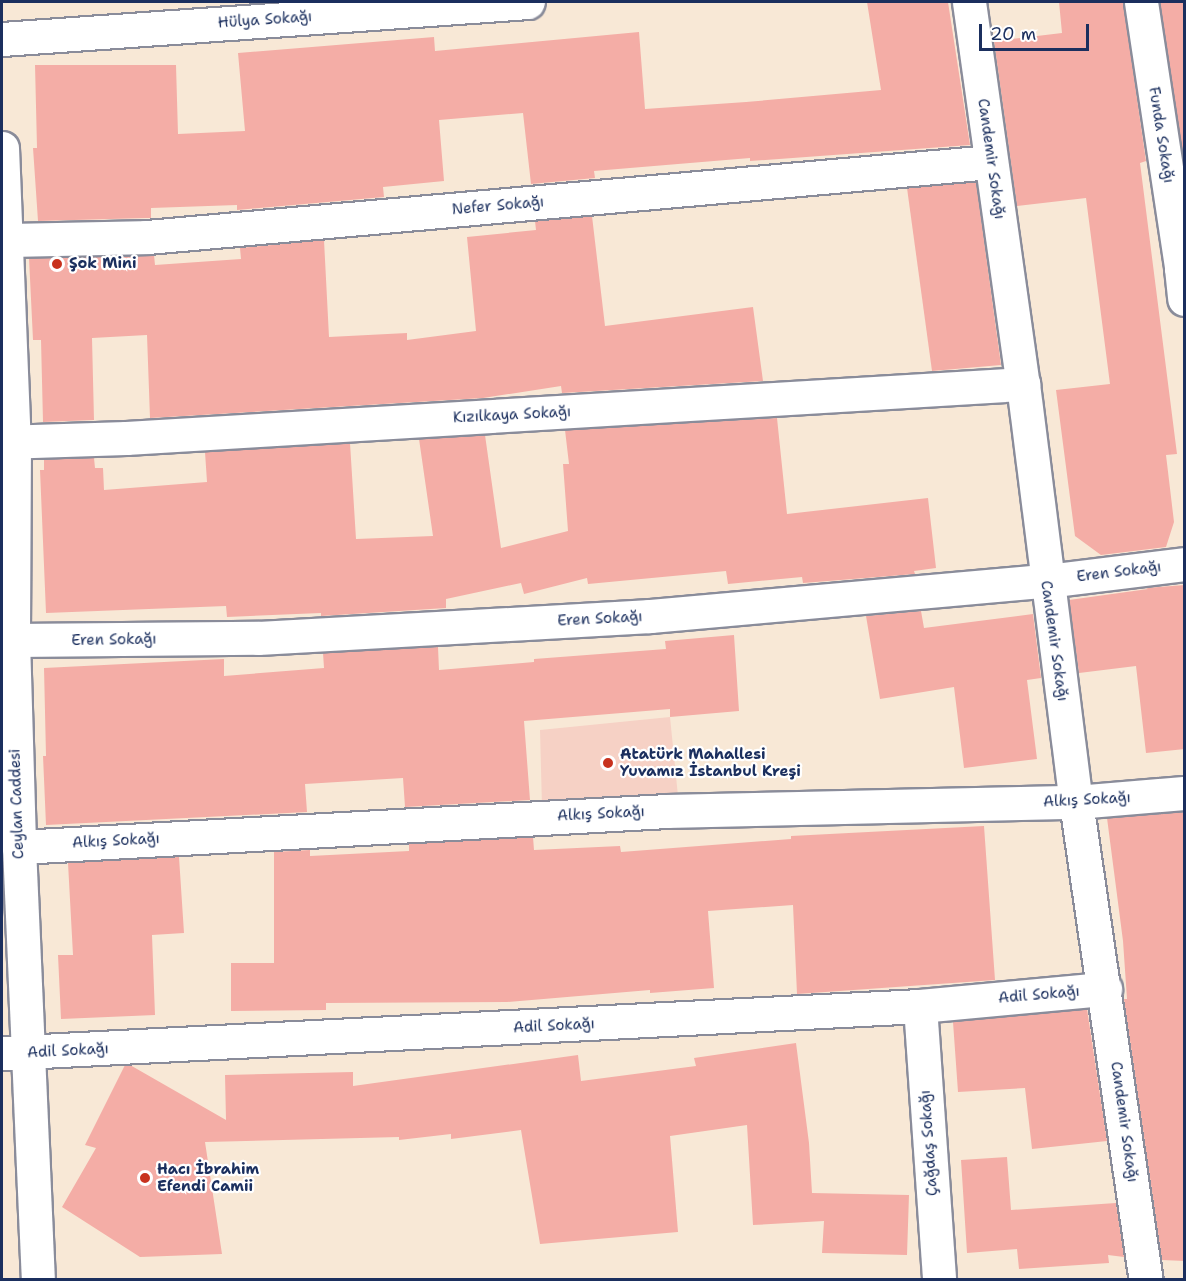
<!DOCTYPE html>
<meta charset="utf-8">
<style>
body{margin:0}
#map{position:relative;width:1186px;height:1281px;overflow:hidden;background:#f8e8d6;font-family:"Shantell Sans",sans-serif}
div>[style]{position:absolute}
.built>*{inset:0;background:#f6d1c5}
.building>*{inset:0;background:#f4ada6}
.roads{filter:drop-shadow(2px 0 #8a8c9a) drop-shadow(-2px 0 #8a8c9a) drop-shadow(0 2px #8a8c9a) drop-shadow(0 -2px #8a8c9a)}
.minor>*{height:33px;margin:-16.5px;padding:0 16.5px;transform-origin:16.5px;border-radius:16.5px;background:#fff}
.dots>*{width:16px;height:16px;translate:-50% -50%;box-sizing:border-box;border:3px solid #fff;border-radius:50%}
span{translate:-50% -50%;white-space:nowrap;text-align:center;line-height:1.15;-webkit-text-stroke:4.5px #fff;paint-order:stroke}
.street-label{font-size:15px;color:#1b2f5e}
.poi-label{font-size:15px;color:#1b2f5e;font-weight:700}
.left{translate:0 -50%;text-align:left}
.frame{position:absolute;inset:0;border:3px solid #1b2f5e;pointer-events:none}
.scale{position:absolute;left:979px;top:24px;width:110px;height:27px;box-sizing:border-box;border:3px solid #1b2f5e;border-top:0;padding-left:8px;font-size:18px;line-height:21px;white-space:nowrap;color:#1b2f5e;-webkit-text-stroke:4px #fff;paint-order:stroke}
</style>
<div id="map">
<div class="built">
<div style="clip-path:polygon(670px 717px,678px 796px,542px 807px,540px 730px)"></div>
</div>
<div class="building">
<div style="clip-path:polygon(867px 2px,948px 2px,970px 145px,750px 161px,750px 158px,594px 171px,595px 178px,531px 184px,523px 113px,439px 120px,444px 181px,383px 187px,384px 197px,237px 210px,237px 205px,151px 208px,151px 218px,146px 218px,38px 221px,33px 148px,37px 148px,35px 65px,176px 65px,178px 134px,245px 131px,238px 53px,434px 37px,435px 51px,639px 32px,645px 109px,746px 102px,881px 90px)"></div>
<div style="clip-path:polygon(1059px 2px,1123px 2px,1146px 161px,1140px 163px,1177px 454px,1166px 455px,1174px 522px,1166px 547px,1101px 555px,1075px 536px,1056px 390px,1110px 384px,1086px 198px,1017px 206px,994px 41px,1062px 33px)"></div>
<div style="clip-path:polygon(1160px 2px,1185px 2px,1183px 156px)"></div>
<div style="clip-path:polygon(976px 182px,1001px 365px,932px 371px,907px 188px)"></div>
<div style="clip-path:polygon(592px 216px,605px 326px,753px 307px,763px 381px,562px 393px,561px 386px,483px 398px,150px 418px,147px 335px,92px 338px,94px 420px,43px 422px,41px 340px,33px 340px,29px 258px,154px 255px,155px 265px,241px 259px,240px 248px,324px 240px,329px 337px,407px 333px,407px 340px,476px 331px,467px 237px,536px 230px,535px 221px)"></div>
<div style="clip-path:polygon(777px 418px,787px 514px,928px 498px,936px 568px,914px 571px,915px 574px,803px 583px,802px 577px,728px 584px,726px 571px,588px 584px,587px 578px,524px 594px,521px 583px,446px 599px,446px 608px,321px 616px,321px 613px,227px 617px,226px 606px,46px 613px,40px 470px,44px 470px,44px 459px,94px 458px,95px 468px,103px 468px,104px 490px,207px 482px,205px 452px,350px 443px,356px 539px,433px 536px,419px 439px,485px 435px,501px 548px,568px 531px,563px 464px,569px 464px,565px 430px)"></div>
<div style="clip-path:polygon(1185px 585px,1185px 749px,1146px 753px,1136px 666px,1079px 673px,1069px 600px,1148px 589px,1146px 588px)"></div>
<div style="clip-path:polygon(921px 611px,924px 628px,1033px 614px,1041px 678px,1027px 680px,1037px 759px,964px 768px,954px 687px,880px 699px,866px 616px)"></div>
<div style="clip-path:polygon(734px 635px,739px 711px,670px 717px,670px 709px,524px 721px,530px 800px,405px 807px,403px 778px,305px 784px,307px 812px,46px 825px,43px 756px,46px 756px,44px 668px,224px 659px,224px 676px,324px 668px,323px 653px,438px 647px,439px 670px,534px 662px,534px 659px,666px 649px,665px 641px)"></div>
<div style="clip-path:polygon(1185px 812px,1185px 1261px,1162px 1260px,1124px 999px,1127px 999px,1123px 941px,1107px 818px)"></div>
<div style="clip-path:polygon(984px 826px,995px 980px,797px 994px,793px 905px,708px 911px,714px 988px,650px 993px,650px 990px,507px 1002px,326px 1003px,326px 1010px,231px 1011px,231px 963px,274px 963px,274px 852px,310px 850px,310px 856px,409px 851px,409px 844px,533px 837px,534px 850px,620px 846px,621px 852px,791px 839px,791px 836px)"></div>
<div style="clip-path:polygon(179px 857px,184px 933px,152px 935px,155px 1015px,61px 1019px,58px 955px,73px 955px,68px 863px)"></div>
<div style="clip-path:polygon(1087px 1009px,1107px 1141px,1032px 1149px,1025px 1088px,958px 1092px,953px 1022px)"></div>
<div style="clip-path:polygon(796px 1043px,809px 1143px,812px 1193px,909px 1195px,907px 1255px,822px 1253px,824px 1221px,753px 1225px,747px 1125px,670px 1136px,678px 1232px,540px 1244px,521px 1130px,451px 1139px,451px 1134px,399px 1140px,399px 1137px,205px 1142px,222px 1254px,140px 1257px,62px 1207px,96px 1148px,85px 1145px,125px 1065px,130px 1065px,226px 1120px,225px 1075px,353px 1072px,353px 1086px,578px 1055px,581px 1081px,696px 1066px,694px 1058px)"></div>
<div style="clip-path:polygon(1007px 1157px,1011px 1210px,1116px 1203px,1124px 1257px,1108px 1255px,1109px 1263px,1019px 1269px,1017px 1249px,967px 1253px,961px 1160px)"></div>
</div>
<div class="roads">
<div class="minor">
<div style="left:969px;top:2px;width:386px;rotate:82deg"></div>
<div style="left:1023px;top:384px;width:421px;rotate:82.8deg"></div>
<div style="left:1076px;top:802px;width:483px;rotate:81.7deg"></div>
<div style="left:1141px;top:2px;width:269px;rotate:81.4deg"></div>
<div style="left:2px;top:39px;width:527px;rotate:-4.02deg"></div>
<div style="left:2px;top:148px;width:294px;rotate:87.7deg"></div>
<div style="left:14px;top:442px;width:198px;rotate:90.3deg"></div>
<div style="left:13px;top:640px;width:207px;rotate:88.3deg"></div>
<div style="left:19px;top:847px;width:433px;rotate:87.5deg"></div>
<div style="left:5px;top:240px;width:142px;rotate:-1.2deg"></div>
<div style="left:147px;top:237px;width:847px;rotate:-5.08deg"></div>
<div style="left:1184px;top:268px;width:3px;rotate:180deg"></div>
<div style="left:1181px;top:268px;width:31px;rotate:84deg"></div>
<div style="left:2px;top:442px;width:124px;rotate:-1.8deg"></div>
<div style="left:126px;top:438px;width:899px;rotate:-3.45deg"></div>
<div style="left:13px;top:640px;width:245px;rotate:-0.5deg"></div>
<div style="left:258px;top:638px;width:393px;rotate:-3.2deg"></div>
<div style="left:650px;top:616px;width:398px;rotate:-5.1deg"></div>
<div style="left:1046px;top:581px;width:139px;rotate:-7deg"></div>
<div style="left:19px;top:847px;width:648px;rotate:-3.18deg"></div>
<div style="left:666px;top:811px;width:410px;rotate:-1.3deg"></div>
<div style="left:1076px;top:802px;width:108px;rotate:-4.8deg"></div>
<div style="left:920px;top:1006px;width:275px;rotate:86deg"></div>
<div style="left:2px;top:1053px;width:919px;rotate:-2.93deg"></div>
<div style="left:920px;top:1006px;width:186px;rotate:-5.3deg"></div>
</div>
</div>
<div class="dots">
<div style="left:57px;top:264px;background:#c8321e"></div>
<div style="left:608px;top:763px;background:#c8321e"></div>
<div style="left:145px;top:1178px;background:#c8321e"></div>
</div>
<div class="street-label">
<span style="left:265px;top:20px;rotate:-4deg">Hülya Sokağı</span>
<span style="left:1161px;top:135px;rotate:81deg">Funda Sokağı</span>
<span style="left:991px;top:159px;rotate:82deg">Candemir Sokağı</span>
<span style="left:498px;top:206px;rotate:-5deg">Nefer Sokağı</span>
<span style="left:512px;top:415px;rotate:-3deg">Kızılkaya Sokağı</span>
<span style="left:1119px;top:572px;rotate:-7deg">Eren Sokağı</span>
<span style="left:600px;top:619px;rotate:-3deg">Eren Sokağı</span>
<span style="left:114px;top:640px;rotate:-1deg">Eren Sokağı</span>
<span style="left:1054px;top:641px;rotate:82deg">Candemir Sokağı</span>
<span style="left:1087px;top:800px;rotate:-3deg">Alkış Sokağı</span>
<span style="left:17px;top:804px;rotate:-92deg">Ceylan Caddesi</span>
<span style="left:601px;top:814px;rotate:-3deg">Alkış Sokağı</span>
<span style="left:116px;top:841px;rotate:-3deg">Alkış Sokağı</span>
<span style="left:1039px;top:995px;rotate:-5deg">Adil Sokağı</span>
<span style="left:554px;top:1026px;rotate:-3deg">Adil Sokağı</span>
<span style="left:68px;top:1051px;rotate:-3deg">Adil Sokağı</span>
<span style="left:1124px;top:1122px;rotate:82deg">Candemir Sokağı</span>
<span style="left:929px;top:1143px;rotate:-94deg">Çağdaş Sokağı</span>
</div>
<div class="poi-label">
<span class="left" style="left:69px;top:264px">Şok Mini</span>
<span class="left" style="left:620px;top:763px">Atatürk Mahallesi<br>Yuvamız İstanbul Kreşi</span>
<span class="left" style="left:157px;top:1178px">Hacı İbrahim<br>Efendi Camii</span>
</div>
<div class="frame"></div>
<div class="scale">20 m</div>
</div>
